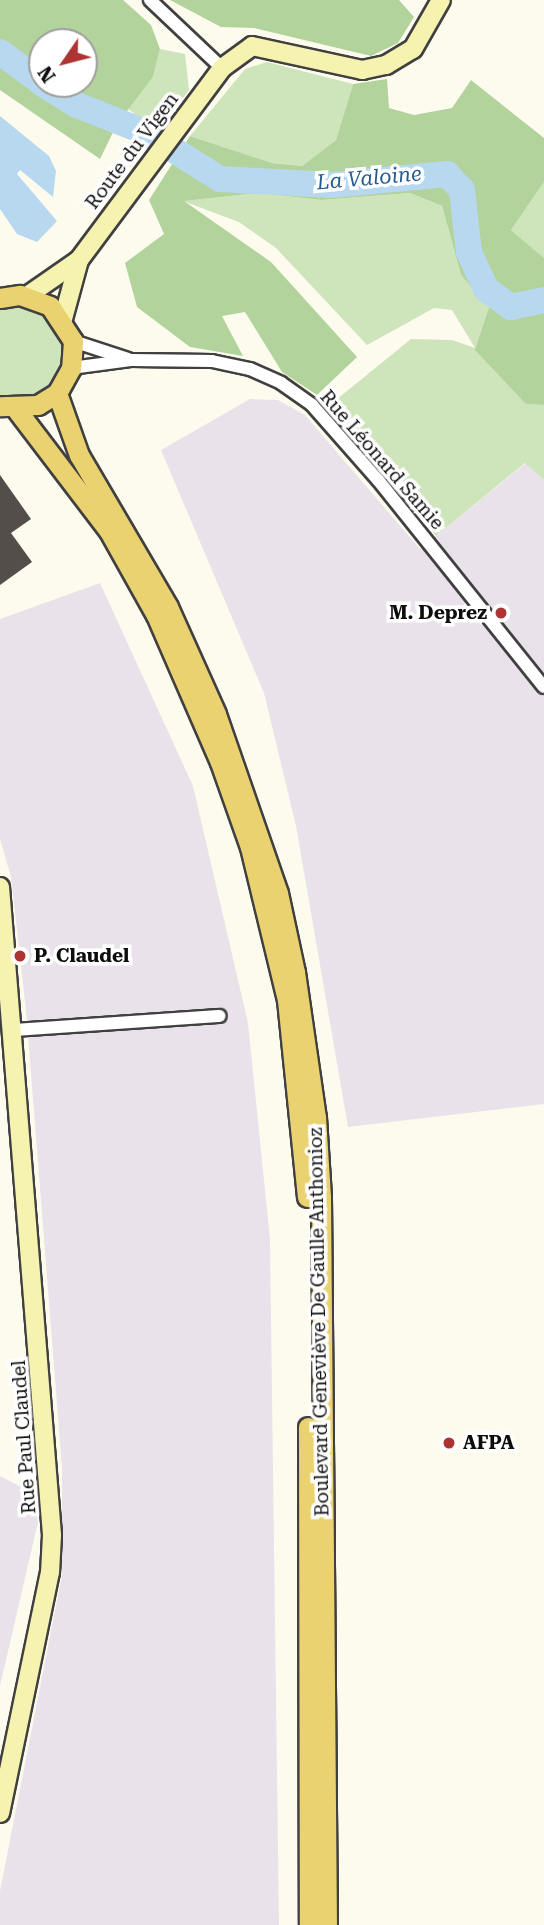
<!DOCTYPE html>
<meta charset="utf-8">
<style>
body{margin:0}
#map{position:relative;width:544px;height:1925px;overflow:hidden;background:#fdfbee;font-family:"Roboto Serif",serif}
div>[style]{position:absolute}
.industrial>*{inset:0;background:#eae2ea}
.green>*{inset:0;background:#cee4bb}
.forest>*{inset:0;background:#b2d39c}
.water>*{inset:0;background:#b8d8ef}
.river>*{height:26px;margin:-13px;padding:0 13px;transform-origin:13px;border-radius:13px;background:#b8d8ef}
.building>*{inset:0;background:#544e4a}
.roads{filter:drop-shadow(2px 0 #404040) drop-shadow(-2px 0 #404040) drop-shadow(0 2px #404040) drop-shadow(0 -2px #404040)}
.street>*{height:12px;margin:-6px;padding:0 6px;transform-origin:6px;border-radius:6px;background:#fff}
.secondary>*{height:18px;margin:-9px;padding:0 9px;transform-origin:9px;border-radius:9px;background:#f6f2b0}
.primary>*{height:19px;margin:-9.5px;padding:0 9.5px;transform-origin:9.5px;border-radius:9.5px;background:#ead271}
.dots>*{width:19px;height:19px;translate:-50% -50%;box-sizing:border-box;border:4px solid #fff;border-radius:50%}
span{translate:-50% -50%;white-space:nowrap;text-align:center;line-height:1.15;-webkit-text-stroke:7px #fff;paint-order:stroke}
.street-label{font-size:19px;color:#0d0d0d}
.poi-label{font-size:19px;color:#0d0d0d;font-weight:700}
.right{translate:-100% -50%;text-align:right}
.left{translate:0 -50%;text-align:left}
.water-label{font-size:21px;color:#235c91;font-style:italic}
.north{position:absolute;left:28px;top:28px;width:70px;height:70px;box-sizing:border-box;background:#fff;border:2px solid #9e9e9e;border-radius:50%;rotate:235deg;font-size:19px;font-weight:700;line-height:28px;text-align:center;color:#0d0d0d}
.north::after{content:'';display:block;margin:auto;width:24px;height:32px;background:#ae3333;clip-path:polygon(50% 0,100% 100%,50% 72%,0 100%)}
</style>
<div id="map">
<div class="industrial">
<div style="clip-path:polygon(250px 399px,278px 400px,305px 415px,420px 549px,526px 463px,544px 480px,544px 1104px,348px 1127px,296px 826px,264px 693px,161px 450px)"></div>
<div style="clip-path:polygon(100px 583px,193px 786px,248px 1023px,270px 1239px,279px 1925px,0 1925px,0 1891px,62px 1575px,62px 1468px,26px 1010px,11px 877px,0 839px,0 619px)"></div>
<div style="clip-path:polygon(0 1476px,33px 1493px,38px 1522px,0 1686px)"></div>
</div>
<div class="green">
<div style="clip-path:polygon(160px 49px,185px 54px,189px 90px,158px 131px,128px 109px,153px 77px)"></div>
<div style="clip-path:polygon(267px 62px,353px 84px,336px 140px,302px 166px,272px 163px,190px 136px,245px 69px)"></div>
<div style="clip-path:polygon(544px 182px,544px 258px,511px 230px)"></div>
<div style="clip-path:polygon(258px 193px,322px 200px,410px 193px,442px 206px,461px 275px,489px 308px,526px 404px,544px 405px,544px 480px,525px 463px,436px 536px,331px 404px,411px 339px,452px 340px,475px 348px,452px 310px,434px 308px,367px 345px,276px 248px,239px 222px,183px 201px)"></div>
<div style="clip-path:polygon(13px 304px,45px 312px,63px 336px,66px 351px,57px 380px,33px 398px,0 397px,0 307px)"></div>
</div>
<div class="forest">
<div style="clip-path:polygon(evenodd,0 0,123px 0,151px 25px,160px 49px,153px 77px,117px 124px,100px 159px,0 90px,0 0,42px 42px,84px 42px,84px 84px,42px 84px,42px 42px)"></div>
<div style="clip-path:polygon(170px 0,399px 0,414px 17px,398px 43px,371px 56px,254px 28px,221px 27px)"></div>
<div style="clip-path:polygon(387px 79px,389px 108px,414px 115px,452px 108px,471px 80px,544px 138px,544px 182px,511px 230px,544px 258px,544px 405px,526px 404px,475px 350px,489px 308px,461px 275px,442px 206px,410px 193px,322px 200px,258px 193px,184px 201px,271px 262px,357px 357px,317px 395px,282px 372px,245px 312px,222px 316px,243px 356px,190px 347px,137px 307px,125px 263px,164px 234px,149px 200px,190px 136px,272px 163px,302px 166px,336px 140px,353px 84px)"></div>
</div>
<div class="water">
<div style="clip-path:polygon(0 116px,49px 156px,56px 171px,53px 197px,20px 170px,17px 174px,57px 221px,37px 242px,17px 234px,0 209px)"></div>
</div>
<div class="river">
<div style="left:0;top:52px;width:52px;rotate:36.4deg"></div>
<div style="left:43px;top:84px;width:40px;rotate:32deg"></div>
<div style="left:77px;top:105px;width:73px;rotate:21.7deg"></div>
<div style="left:145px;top:132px;width:89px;rotate:32.1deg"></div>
<div style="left:220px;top:179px;width:111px;rotate:3.1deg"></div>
<div style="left:331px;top:185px;width:117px;rotate:-5.4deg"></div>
<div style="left:447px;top:174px;width:22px;rotate:47deg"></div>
<div style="left:462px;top:190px;width:62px;rotate:83.6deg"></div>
<div style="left:469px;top:252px;width:41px;rotate:65.3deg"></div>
<div style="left:486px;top:289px;width:31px;rotate:36deg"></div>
<div style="left:511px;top:307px;width:34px;rotate:-12deg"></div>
</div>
<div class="building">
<div style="clip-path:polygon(0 475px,31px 519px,11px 533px,32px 562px,0 585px)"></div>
</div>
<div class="roads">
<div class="street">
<div style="left:150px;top:0;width:99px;rotate:43.4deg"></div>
<div style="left:73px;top:341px;width:58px;rotate:18.1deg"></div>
<div style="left:71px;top:368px;width:62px;rotate:-7.5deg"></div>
<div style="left:132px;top:360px;width:80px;rotate:0.7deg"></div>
<div style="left:212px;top:361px;width:39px;rotate:12deg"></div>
<div style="left:250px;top:369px;width:34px;rotate:24deg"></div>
<div style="left:281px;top:383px;width:38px;rotate:35deg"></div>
<div style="left:312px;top:405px;width:100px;rotate:48.7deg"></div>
<div style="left:378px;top:480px;width:265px;rotate:51.3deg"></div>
<div style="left:13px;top:1030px;width:207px;rotate:-3.9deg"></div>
</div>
<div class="secondary">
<div style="left:27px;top:296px;width:63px;rotate:-34.7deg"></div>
<div style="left:79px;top:260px;width:239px;rotate:-53.3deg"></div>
<div style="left:222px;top:68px;width:37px;rotate:-36deg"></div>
<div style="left:252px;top:46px;width:113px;rotate:12.3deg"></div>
<div style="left:362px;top:70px;width:25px;rotate:-12deg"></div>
<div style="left:386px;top:65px;width:31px;rotate:-31deg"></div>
<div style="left:413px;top:49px;width:56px;rotate:-60.3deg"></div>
<div style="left:63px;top:319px;width:61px;rotate:-74.8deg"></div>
<div style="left:0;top:887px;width:650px;rotate:85.41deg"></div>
<div style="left:52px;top:1535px;width:37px;rotate:93deg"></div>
<div style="left:50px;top:1572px;width:246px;rotate:101.7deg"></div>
</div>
<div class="primary">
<div style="left:0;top:298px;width:20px;rotate:-9deg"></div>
<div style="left:20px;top:295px;width:32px;rotate:20deg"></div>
<div style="left:50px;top:306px;width:42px;rotate:56.7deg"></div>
<div style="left:73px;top:341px;width:27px;rotate:94deg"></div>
<div style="left:71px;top:368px;width:29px;rotate:119deg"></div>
<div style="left:57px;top:393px;width:22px;rotate:148deg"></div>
<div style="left:38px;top:405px;width:38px;rotate:178deg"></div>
<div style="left:57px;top:393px;width:66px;rotate:70.5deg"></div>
<div style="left:79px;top:455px;width:176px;rotate:59.6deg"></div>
<div style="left:168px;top:607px;width:117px;rotate:65.8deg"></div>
<div style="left:216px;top:714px;width:189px;rotate:70.9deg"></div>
<div style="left:278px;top:893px;width:81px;rotate:77.9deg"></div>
<div style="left:295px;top:972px;width:147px;rotate:81.8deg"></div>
<div style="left:316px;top:1117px;width:80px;rotate:86.4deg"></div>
<div style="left:321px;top:1197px;width:728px;rotate:89.53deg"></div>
<div style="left:16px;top:409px;width:153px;rotate:52.7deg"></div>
<div style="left:109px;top:531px;width:96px;rotate:60.8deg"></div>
<div style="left:156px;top:615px;width:160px;rotate:66.5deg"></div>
<div style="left:220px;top:762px;width:90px;rotate:70.6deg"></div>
<div style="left:250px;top:847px;width:157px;rotate:76.4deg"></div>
<div style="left:287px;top:1000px;width:198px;rotate:84.2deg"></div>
<div style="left:308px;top:1427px;width:498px;rotate:89.9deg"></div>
</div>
</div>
<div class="dots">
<div style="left:501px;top:613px;background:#ae3333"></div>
<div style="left:20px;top:956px;background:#ae3333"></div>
<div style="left:449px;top:1443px;background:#ae3333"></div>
</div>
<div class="street-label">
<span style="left:132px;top:151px;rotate:-53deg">Route du Vigen</span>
<span style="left:382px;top:460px;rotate:49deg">Rue Léonard Samie</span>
<span style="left:319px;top:1322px;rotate:-91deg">Boulevard Geneviève De Gaulle Anthonioz</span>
<span style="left:24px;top:1437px;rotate:-94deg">Rue Paul Claudel</span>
</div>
<div class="poi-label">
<span class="right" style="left:487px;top:613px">M. Deprez</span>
<span class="left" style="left:34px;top:956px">P. Claudel</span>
<span class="left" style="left:463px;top:1443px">AFPA</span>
</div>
<div class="water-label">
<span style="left:369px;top:178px;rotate:-5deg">La Valoine</span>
</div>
<div class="north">N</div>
</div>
